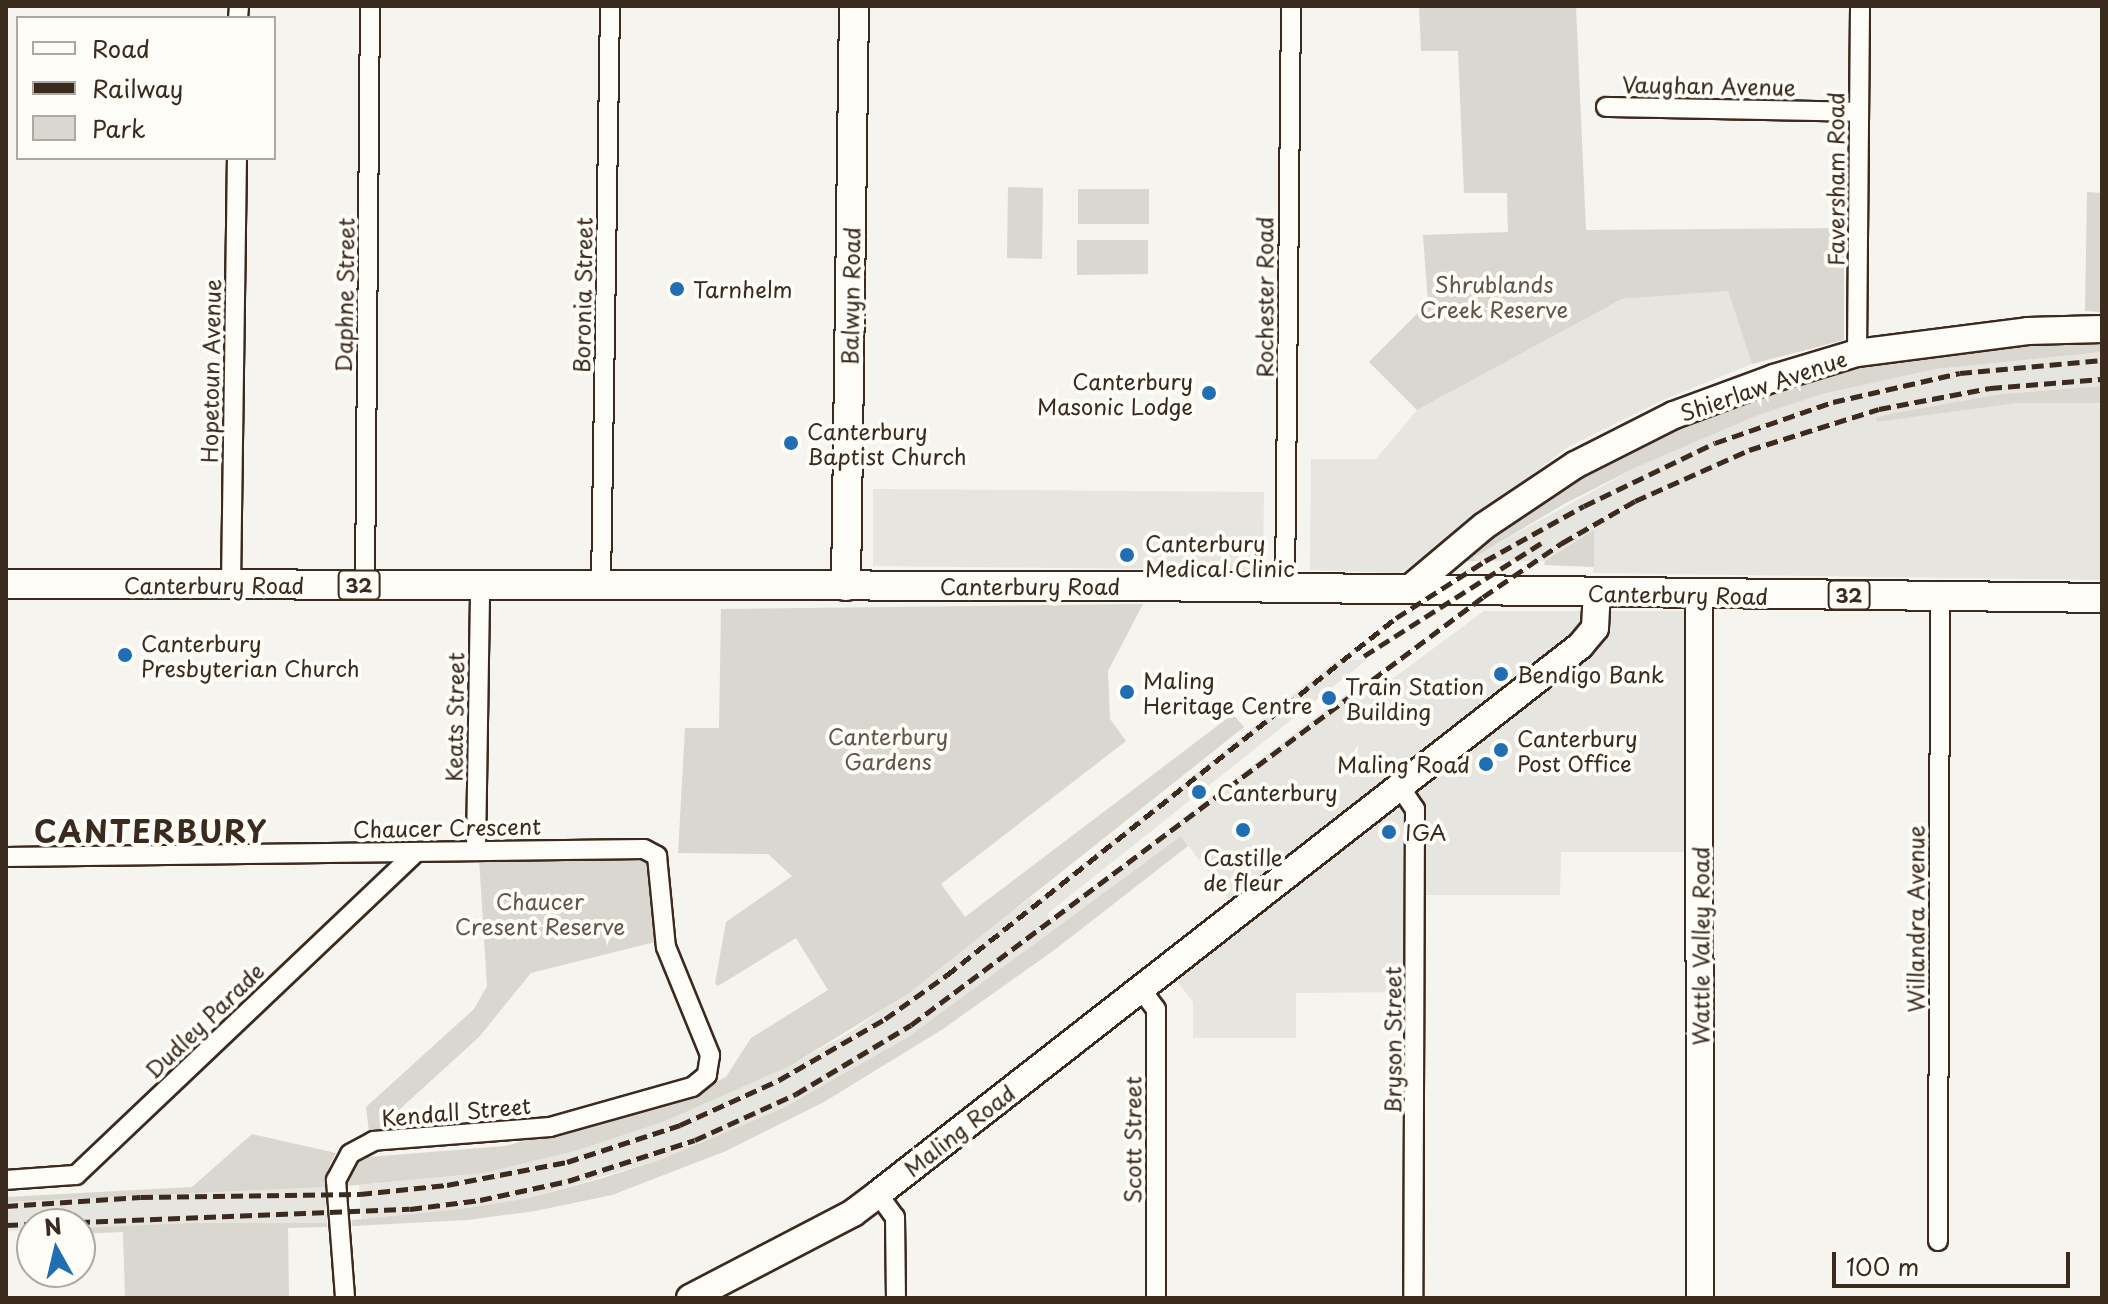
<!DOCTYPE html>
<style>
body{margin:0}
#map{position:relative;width:2108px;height:1304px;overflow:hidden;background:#f5f4ee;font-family:"Playpen Sans",sans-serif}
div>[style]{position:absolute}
.built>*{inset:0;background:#e7e5df}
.green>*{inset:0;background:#dad6d0}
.roads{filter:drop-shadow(2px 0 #3b2a1e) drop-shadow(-2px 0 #3b2a1e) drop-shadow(0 2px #3b2a1e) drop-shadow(0 -2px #3b2a1e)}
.street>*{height:18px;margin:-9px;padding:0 9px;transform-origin:9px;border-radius:9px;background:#fdfcf7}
.secondary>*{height:26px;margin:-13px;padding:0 13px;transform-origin:13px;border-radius:13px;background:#fdfcf7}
.primary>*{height:28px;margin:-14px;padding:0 14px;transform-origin:14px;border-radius:14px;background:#fdfcf7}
.rail>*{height:5px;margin-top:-2.5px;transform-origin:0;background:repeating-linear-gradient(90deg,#3b2a1e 0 12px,transparent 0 18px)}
.dots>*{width:22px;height:22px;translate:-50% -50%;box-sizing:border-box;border:4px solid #fdfcf7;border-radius:50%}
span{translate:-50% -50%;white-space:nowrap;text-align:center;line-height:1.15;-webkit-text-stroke:8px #fdfcf7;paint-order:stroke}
.shield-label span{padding:2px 6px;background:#fdfcf7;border:2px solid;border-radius:6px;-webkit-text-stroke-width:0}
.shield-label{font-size:20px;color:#3b2a1e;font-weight:700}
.street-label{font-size:22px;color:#3b2a1e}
.park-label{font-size:22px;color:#63554a}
.poi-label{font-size:22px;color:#3b2a1e}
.left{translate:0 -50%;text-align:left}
.right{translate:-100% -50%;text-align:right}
.district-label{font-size:30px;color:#3b2a1e;font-weight:700;letter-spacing:2px}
.frame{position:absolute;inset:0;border:8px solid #3b2a1e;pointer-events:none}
.legend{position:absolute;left:16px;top:16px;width:260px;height:144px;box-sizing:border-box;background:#fdfcf7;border:2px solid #afa8a0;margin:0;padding:10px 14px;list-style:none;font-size:24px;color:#3b2a1e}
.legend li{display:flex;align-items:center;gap:16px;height:40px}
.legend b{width:40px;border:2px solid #afa8a0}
.north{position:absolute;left:16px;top:1208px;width:80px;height:80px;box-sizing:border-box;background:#fdfcf7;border:2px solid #afa8a0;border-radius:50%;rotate:352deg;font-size:22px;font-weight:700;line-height:32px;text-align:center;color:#3b2a1e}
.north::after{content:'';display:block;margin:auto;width:28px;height:36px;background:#1f6fb2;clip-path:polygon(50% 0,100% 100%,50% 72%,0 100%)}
.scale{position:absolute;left:1832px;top:1252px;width:238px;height:36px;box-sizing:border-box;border:4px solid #3b2a1e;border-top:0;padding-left:10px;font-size:24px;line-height:28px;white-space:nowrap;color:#3b2a1e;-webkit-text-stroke:6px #fdfcf7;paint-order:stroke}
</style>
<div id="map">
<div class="built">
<div style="clip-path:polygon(1728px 291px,1752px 364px,1663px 400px,1568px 447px,1406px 570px,1398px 573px,1310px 570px,1311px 459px,1376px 459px,1417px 410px,1622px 299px)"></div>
<div style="clip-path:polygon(2102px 352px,2102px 386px,2001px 394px,1894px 413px,1877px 422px,2018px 403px,2102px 403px,2102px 580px,1593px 573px,1594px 531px,1545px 561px,1476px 561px,1472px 558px,1637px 467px,1756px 416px,1822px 394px,1936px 369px)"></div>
<div style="clip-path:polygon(873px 489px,1264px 492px,1263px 570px,873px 566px)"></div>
<div style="clip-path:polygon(1484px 611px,1694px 611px,1694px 852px,1561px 852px,1560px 895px,1413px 895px,1412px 992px,1296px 993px,1296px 1038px,1193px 1038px,1193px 1002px,1158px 956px,1231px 902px,1181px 836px,908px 1037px,783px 1108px,662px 1159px,529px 1198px,468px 1208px,361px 1219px,359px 1185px,485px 1173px,579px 1150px,663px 1122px,790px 1066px,856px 1029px,1030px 898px,1035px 902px,1334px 662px,1368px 659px,1047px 914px,1050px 919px,1365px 680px,1376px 691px)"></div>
<div style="clip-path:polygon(326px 1187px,327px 1223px,80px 1228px,80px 1224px,32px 1224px,32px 1230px,6px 1231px,6px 1202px)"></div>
</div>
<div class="green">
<div style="clip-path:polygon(1419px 6px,1576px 6px,1586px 230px,1844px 228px,1844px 340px,1752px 364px,1728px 291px,1622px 299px,1417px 410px,1369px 362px,1428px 303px,1423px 235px,1508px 232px,1507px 193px,1464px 193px,1458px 51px,1421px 51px)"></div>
<div style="clip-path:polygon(1008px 187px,1043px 188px,1042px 259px,1007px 258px)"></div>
<div style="clip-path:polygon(1078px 189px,1149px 189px,1149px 224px,1078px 224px)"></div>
<div style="clip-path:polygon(2087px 192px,2102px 193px,2102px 312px,2085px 311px)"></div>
<div style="clip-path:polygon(1077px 240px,1148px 240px,1148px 274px,1077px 275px)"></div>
<div style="clip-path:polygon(2102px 336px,2102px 352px,1936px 369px,1822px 394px,1756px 416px,1637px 467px,1566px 503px,1473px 558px,1476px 561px,1463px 561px,1465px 553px,1501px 522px,1648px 437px,1869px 357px)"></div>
<div style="clip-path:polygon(2102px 386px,2102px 403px,2018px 403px,1877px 422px,1876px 418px,1894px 413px,2001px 394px)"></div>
<div style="clip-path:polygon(1594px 530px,1594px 567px,1544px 565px,1545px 561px)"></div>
<div style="clip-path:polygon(1143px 604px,1108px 671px,1110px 719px,1126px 741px,941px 884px,965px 917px,1233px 714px,1244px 727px,909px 993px,790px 1066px,663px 1122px,579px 1150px,485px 1173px,346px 1186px,356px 1158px,505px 1146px,700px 1090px,726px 1077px,751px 1038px,828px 990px,796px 938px,718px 986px,715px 983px,726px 922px,792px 876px,768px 854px,678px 853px,685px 728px,719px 728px,721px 609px)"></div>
<div style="clip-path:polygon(1181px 836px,1188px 846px,1057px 948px,943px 1029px,824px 1102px,726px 1151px,612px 1195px,535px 1211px,468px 1220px,352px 1226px,352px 1220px,468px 1208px,529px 1198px,603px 1178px,662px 1159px,783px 1108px,908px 1037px)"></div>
<div style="clip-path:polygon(479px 858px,645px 859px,651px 862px,659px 941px,531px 973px,479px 1037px,389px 1119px,389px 1130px,369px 1132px,366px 1107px,474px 1009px,487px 986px)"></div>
<div style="clip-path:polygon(252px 1134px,336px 1153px,330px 1164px,326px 1187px,6px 1202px,6px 1197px,192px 1187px)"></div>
<div style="clip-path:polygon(193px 1223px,327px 1223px,327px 1227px,288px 1228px,289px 1298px,125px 1298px,123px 1232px,80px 1234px,80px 1228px)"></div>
</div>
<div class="roads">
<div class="street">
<div style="left:238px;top:18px;width:12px;rotate:-85deg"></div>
<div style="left:1606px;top:107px;width:253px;rotate:1.1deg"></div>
<div style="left:1857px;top:353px;width:347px;rotate:-89.5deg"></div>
<div style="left:231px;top:585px;width:427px;rotate:-89.2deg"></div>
<div style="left:365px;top:585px;width:579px;rotate:-89.51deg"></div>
<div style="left:601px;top:585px;width:579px;rotate:-89.11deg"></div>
<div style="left:1285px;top:588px;width:582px;rotate:-89.41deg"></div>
<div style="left:1400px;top:787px;width:27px;rotate:56deg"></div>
<div style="left:1415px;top:809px;width:489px;rotate:90.2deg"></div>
<div style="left:476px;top:850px;width:265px;rotate:-89.1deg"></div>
<div style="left:6px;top:857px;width:638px;rotate:-0.72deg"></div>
<div style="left:644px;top:849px;width:15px;rotate:28deg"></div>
<div style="left:657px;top:856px;width:91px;rotate:84.4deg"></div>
<div style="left:666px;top:947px;width:117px;rotate:67.8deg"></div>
<div style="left:710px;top:1055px;width:20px;rotate:99deg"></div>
<div style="left:707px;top:1075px;width:19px;rotate:141deg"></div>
<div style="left:692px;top:1087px;width:148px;rotate:164.3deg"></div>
<div style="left:550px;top:1127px;width:177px;rotate:175.5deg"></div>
<div style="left:374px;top:1141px;width:27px;rotate:152deg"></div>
<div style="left:350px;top:1154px;width:30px;rotate:118deg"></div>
<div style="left:336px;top:1180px;width:118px;rotate:85.6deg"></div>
<div style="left:1140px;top:988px;width:26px;rotate:53deg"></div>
<div style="left:1156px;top:1009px;width:289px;rotate:90deg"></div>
<div style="left:6px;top:1180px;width:70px;rotate:-4.1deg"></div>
<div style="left:76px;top:1175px;width:469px;rotate:-43.5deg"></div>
<div style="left:878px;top:1194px;width:29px;rotate:54deg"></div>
<div style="left:895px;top:1217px;width:81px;rotate:89.3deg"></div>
<div style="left:1938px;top:1241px;width:644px;rotate:-89.82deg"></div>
</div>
<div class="secondary">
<div style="left:1408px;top:590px;width:99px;rotate:-40.1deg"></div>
<div style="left:1484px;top:526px;width:110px;rotate:-33.8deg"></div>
<div style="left:1575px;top:465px;width:111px;rotate:-26.8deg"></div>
<div style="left:1674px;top:415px;width:107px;rotate:-20.3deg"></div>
<div style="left:1774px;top:378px;width:87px;rotate:-16.8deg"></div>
<div style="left:1857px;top:353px;width:172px;rotate:-7.3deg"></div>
<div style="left:2028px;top:331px;width:74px;rotate:-1.5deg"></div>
<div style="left:1699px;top:594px;width:704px;rotate:89.92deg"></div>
<div style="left:690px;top:1298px;width:184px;rotate:-27.5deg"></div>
<div style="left:853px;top:1213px;width:31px;rotate:-37deg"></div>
<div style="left:878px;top:1194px;width:891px;rotate:-37.98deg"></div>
<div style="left:1580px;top:646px;width:23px;rotate:-50deg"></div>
<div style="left:1595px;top:628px;width:35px;rotate:-87deg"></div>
</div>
<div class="primary">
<div style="left:6px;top:584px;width:1134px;rotate:0.1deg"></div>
<div style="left:1140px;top:586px;width:962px;rotate:0.71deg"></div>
<div style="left:846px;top:586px;width:580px;rotate:-89.21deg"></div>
</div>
</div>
<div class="rail">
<div style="left:1364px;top:656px;width:216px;rotate:-32.5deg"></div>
<div style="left:6px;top:1206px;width:135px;rotate:-3.8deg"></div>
<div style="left:141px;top:1197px;width:219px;rotate:-0.8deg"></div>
<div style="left:360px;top:1194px;width:87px;rotate:-5.9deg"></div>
<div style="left:447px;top:1185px;width:122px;rotate:-10.9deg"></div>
<div style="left:567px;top:1162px;width:119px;rotate:-18.1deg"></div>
<div style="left:680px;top:1125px;width:109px;rotate:-24.4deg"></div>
<div style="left:779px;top:1080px;width:122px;rotate:-29.9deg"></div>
<div style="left:885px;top:1019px;width:76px;rotate:-35.4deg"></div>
<div style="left:947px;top:975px;width:574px;rotate:-38.49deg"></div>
<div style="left:1396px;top:618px;width:106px;rotate:-32.6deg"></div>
<div style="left:1485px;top:561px;width:113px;rotate:-29.1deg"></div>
<div style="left:1584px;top:506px;width:145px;rotate:-25.7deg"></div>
<div style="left:1715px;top:443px;width:125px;rotate:-19.2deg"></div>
<div style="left:1833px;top:402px;width:130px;rotate:-12.9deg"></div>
<div style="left:1960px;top:373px;width:143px;rotate:-5.2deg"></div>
<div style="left:6px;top:1225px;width:404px;rotate:-2.3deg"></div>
<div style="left:410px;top:1209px;width:71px;rotate:-7.3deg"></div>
<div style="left:480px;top:1200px;width:90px;rotate:-12.2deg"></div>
<div style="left:568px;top:1181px;width:133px;rotate:-17.9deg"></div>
<div style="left:695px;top:1140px;width:111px;rotate:-24.5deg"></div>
<div style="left:796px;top:1094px;width:134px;rotate:-31deg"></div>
<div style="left:911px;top:1025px;width:714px;rotate:-36.81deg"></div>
<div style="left:1483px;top:597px;width:96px;rotate:-34.4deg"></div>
<div style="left:1562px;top:543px;width:84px;rotate:-29.9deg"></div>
<div style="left:1635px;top:501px;width:125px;rotate:-24.1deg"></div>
<div style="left:1749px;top:450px;width:136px;rotate:-17.5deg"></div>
<div style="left:1879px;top:409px;width:113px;rotate:-10.7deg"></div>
<div style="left:1990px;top:388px;width:112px;rotate:-4.6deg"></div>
</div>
<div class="dots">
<div style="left:677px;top:289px;background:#1f6fb2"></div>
<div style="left:1209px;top:393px;background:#1f6fb2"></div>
<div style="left:791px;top:443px;background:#1f6fb2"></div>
<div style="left:1127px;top:555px;background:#1f6fb2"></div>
<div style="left:125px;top:655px;background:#1f6fb2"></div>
<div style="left:1501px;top:674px;background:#1f6fb2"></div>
<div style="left:1127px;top:692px;background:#1f6fb2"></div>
<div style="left:1329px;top:698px;background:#1f6fb2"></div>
<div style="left:1501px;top:750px;background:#1f6fb2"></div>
<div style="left:1486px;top:764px;background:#1f6fb2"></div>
<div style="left:1199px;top:792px;background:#1f6fb2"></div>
<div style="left:1243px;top:830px;background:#1f6fb2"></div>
<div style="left:1389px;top:832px;background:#1f6fb2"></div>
</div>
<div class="shield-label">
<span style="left:359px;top:585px">32</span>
<span style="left:1849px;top:595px">32</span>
</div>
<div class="street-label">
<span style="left:1709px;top:85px;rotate:1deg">Vaughan Avenue</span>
<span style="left:1835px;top:179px;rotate:-90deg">Faversham Road</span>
<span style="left:344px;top:295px;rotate:-89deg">Daphne Street</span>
<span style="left:582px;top:295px;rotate:-89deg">Boronia Street</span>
<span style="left:850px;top:296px;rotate:-89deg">Balwyn Road</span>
<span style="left:1264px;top:297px;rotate:-90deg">Rochester Road</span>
<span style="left:210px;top:371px;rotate:-89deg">Hopetoun Avenue</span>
<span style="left:1763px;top:385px;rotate:-19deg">Shierlaw Avenue</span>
<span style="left:214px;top:585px">Canterbury Road</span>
<span style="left:1030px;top:586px">Canterbury Road</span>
<span style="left:1678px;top:594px;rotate:1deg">Canterbury Road</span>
<span style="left:454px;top:717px;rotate:-89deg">Keats Street</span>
<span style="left:447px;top:827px;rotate:-1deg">Chaucer Crescent</span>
<span style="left:1915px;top:919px;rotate:-90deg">Willandra Avenue</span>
<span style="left:1700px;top:946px;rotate:-90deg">Wattle Valley Road</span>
<span style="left:204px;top:1020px;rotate:-44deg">Dudley Parade</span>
<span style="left:1392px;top:1040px;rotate:-90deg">Bryson Street</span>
<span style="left:456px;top:1111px;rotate:-5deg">Kendall Street</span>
<span style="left:959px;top:1130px;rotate:-38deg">Maling Road</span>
<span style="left:1132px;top:1140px;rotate:-90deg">Scott Street</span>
</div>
<div class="park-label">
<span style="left:1494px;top:296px">Shrublands<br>Creek Reserve</span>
<span style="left:888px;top:748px">Canterbury<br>Gardens</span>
<span style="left:540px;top:913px">Chaucer<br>Cresent Reserve</span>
</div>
<div class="poi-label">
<span class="left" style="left:693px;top:289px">Tarnhelm</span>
<span class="right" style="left:1193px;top:393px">Canterbury<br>Masonic Lodge</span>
<span class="left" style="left:807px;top:443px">Canterbury<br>Baptist Church</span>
<span class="left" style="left:1145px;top:555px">Canterbury<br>Medical Clinic</span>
<span class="left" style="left:141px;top:655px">Canterbury<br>Presbyterian Church</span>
<span class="left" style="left:1517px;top:674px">Bendigo Bank</span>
<span class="left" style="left:1143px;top:692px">Maling<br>Heritage Centre</span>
<span class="left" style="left:1345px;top:698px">Train Station<br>Building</span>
<span class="left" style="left:1517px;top:750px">Canterbury<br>Post Office</span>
<span class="right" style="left:1470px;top:764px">Maling Road</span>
<span class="left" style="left:1217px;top:792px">Canterbury</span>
<span class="left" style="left:1405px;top:832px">IGA</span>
<span style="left:1243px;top:869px">Castille<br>de fleur</span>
</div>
<div class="district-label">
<span style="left:151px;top:831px">CANTERBURY</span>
</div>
<div class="frame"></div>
<ul class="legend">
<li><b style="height:10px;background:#fdfcf7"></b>Road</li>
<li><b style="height:10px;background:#3b2a1e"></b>Railway</li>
<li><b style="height:22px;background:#dad6d0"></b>Park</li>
</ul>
<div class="north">N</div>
<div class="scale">100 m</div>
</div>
